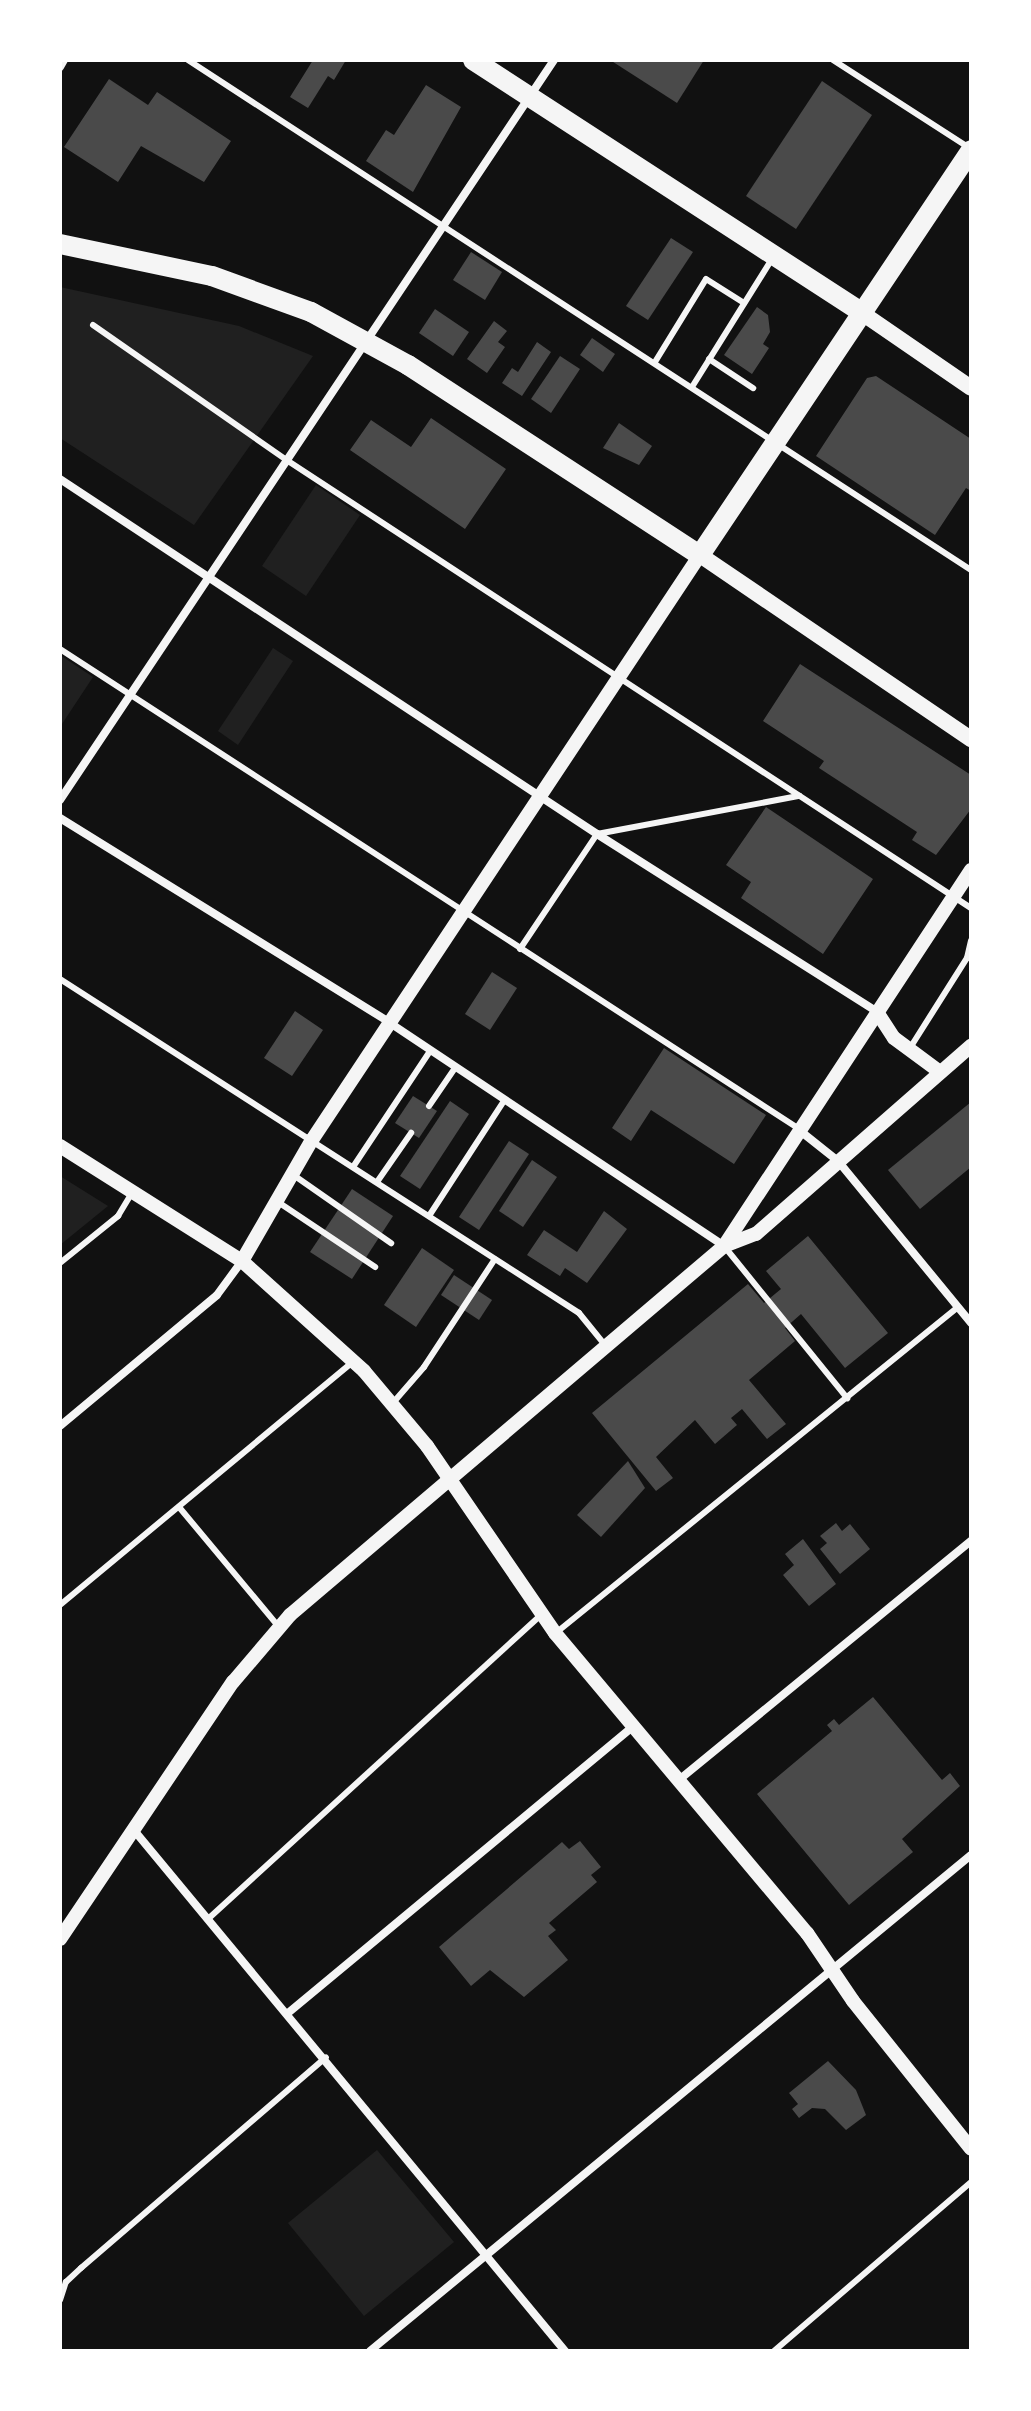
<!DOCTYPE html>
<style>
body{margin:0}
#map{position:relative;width:1031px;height:2411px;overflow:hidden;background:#111;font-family:Signika,sans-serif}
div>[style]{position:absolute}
.green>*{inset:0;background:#202020}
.building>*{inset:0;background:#4a4a4a}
.service>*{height:6px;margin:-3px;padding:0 3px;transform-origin:3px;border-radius:3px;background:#f5f5f5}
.minor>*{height:8px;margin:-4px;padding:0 4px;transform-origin:4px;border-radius:4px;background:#f5f5f5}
.tertiary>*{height:14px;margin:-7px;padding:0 7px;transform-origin:7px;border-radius:7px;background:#f5f5f5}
.secondary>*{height:16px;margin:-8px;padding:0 8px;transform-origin:8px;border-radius:8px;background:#f5f5f5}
.primary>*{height:20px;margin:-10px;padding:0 10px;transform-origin:10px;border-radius:10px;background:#f5f5f5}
span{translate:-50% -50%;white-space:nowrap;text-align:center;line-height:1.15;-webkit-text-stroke:6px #fff;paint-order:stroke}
.frame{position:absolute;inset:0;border:62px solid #fff;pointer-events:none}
</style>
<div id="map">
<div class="green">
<div style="clip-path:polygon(60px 287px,239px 326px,313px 356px,194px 525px,60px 438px)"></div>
<div style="clip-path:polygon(316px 485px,360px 515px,306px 596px,262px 566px)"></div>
<div style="clip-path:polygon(273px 648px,293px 661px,238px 745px,218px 731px)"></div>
<div style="clip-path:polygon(60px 655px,93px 677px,60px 727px)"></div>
<div style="clip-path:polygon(60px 1176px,108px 1206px,60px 1245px)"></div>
<div style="clip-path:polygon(377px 2150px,454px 2242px,364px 2316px,288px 2223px)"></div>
</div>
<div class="building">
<div style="clip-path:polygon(313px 60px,346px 60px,334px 80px,328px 76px,308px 108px,290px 97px)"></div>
<div style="clip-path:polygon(610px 60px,704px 60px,677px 103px)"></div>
<div style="clip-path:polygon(109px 79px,148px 105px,157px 92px,231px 141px,204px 182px,141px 146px,118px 182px,64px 147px)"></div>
<div style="clip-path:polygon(822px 81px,872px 115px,796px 229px,746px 196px)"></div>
<div style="clip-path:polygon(426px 85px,461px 107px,413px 192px,366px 161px,386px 130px,394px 135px)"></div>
<div style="clip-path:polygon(671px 238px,693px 252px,648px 320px,626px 306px)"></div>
<div style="clip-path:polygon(471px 252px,502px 272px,485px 300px,453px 280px)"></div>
<div style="clip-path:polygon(757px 307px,768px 315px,770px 332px,763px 344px,769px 348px,752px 374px,724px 355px)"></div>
<div style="clip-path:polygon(435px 309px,469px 332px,453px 356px,419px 333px)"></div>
<div style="clip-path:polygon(494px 321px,507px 331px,498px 342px,505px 347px,487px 373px,467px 359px)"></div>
<div style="clip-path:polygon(592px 338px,615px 354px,603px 372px,580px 355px)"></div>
<div style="clip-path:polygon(537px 342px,551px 352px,522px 396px,502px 383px,512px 368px,518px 372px)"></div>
<div style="clip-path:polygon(560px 356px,580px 369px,551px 413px,531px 399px)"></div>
<div style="clip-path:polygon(876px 376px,971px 439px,971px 491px,966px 488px,935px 535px,816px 456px,867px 378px)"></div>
<div style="clip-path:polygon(431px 418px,506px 469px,465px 529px,350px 450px,371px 420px,411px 447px)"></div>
<div style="clip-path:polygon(619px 423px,652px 446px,639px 465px,603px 448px)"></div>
<div style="clip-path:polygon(800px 664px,971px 775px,971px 809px,936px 855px,912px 840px,917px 832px,819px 768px,824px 761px,763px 721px)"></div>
<div style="clip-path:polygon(766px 807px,873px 879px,823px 954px,741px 898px,751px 882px,726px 865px)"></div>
<div style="clip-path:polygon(492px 972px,517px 988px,490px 1030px,465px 1014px)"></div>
<div style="clip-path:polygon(295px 1011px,323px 1030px,292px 1076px,264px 1058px)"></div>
<div style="clip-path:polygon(664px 1048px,766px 1115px,734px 1164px,651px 1110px,631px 1141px,612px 1128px)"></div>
<div style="clip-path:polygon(413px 1096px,437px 1111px,419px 1138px,395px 1123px)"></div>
<div style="clip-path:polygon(450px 1101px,469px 1114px,420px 1189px,400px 1176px)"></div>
<div style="clip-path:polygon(971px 1102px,971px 1167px,920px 1209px,888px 1170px)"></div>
<div style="clip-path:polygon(509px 1141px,529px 1154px,479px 1230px,459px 1217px)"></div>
<div style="clip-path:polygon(532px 1160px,557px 1177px,523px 1227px,499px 1211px)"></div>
<div style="clip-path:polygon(352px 1189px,393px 1216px,352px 1279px,310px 1252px)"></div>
<div style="clip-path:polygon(604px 1211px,627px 1229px,587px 1283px,565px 1268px,560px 1276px,527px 1255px,544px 1230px,577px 1252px)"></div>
<div style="clip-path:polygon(808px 1236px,888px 1333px,845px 1368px,801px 1314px,785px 1328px,795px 1341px,749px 1380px,786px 1424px,767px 1439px,742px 1409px,731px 1418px,737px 1425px,715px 1444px,695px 1420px,656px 1457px,673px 1478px,656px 1491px,592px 1413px,748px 1284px,764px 1303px,781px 1289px,766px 1271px)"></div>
<div style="clip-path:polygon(422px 1248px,454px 1270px,416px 1327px,384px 1305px)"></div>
<div style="clip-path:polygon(454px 1275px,492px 1300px,479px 1320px,441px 1295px)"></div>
<div style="clip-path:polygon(628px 1461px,645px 1488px,601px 1537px,577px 1515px)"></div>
<div style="clip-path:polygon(836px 1523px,842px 1531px,850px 1524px,870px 1549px,840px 1574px,820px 1549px,827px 1543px,820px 1536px)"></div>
<div style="clip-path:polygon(803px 1539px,836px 1584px,809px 1606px,783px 1575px,794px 1565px,785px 1554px)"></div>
<div style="clip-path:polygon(873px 1697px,942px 1780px,950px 1773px,960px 1786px,902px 1839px,913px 1852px,849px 1905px,757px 1794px,832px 1731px,827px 1725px,834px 1719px,839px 1725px)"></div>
<div style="clip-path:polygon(580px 1841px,601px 1867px,591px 1875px,597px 1882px,549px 1923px,556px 1930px,548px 1936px,568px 1960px,524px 1997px,490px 1970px,471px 1986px,439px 1947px,562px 1842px,569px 1849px)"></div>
<div style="clip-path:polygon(828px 2061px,856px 2090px,866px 2115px,846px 2130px,825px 2109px,812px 2108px,799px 2118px,792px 2109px,798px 2104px,789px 2093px)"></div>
</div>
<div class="service">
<div style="left:188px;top:60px;width:934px;rotate:33.08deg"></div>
<div style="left:833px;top:60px;width:161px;rotate:32.8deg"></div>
<div style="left:93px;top:325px;width:234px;rotate:34.9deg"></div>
<div style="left:285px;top:459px;width:820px;rotate:33.21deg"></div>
<div style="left:709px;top:359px;width:53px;rotate:33.4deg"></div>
<div style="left:655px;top:362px;width:97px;rotate:-58.4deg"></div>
<div style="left:706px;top:279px;width:45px;rotate:32.3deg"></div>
<div style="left:692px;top:387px;width:151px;rotate:-58deg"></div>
<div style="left:60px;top:649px;width:881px;rotate:33deg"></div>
<div style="left:520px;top:949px;width:138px;rotate:-56.2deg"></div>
<div style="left:597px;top:834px;width:206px;rotate:-10.7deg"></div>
<div style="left:60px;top:979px;width:617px;rotate:32.76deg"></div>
<div style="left:579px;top:1313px;width:41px;rotate:50.9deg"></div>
<div style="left:910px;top:1048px;width:107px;rotate:-57.7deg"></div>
<div style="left:967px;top:958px;width:18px;rotate:-77deg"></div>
<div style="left:429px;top:1106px;width:46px;rotate:-55.6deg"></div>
<div style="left:353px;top:1167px;width:139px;rotate:-56.4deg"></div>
<div style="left:292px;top:1174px;width:121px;rotate:34.9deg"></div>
<div style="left:377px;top:1182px;width:60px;rotate:-55.2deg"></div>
<div style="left:278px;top:1202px;width:117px;rotate:33.8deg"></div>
<div style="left:429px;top:1216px;width:137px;rotate:-56.9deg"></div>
<div style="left:724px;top:1246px;width:196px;rotate:51deg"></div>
<div style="left:60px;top:1263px;width:75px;rotate:-39deg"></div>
<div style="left:118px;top:1216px;width:26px;rotate:-59deg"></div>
<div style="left:392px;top:1404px;width:49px;rotate:-49.1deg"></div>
<div style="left:424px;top:1367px;width:129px;rotate:-56.7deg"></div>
<div style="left:179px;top:1507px;width:156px;rotate:50.2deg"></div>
<div style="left:60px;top:1605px;width:381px;rotate:-39.7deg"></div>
<div style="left:557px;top:1632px;width:516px;rotate:-39.02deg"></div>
<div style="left:208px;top:1919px;width:452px;rotate:-42.4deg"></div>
<div style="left:60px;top:2300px;width:19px;rotate:-72deg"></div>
<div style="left:66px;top:2282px;width:21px;rotate:-43deg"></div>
<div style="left:81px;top:2268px;width:323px;rotate:-40.7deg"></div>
<div style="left:774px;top:2351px;width:260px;rotate:-40.6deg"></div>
</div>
<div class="minor">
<div style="left:60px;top:67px;width:8px;rotate:-60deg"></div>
<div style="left:60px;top:479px;width:644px;rotate:33.47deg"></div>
<div style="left:597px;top:834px;width:332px;rotate:32.4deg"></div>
<div style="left:60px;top:800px;width:890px;rotate:-56.27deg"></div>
<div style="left:60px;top:818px;width:388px;rotate:31.8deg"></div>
<div style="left:390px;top:1023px;width:402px;rotate:33.7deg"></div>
<div style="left:799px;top:1130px;width:50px;rotate:38.5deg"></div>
<div style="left:838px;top:1161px;width:210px;rotate:50.6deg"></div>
<div style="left:60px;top:1426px;width:204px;rotate:-39.8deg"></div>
<div style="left:217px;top:1295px;width:42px;rotate:-53.7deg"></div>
<div style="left:680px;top:1779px;width:376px;rotate:-39.3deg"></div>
<div style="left:133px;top:1829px;width:678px;rotate:50.39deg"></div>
<div style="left:288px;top:2013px;width:451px;rotate:-39.7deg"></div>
<div style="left:370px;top:2351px;width:779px;rotate:-39.53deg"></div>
</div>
<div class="tertiary">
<div style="left:877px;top:1012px;width:31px;rotate:57deg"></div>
<div style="left:894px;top:1038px;width:57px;rotate:36.5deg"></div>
<div style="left:60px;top:1146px;width:215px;rotate:32.3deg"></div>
<div style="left:242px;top:1261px;width:164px;rotate:42deg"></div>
<div style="left:364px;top:1371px;width:98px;rotate:50deg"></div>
<div style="left:427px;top:1446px;width:227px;rotate:55.6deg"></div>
<div style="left:555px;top:1633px;width:392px;rotate:50deg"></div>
<div style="left:807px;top:1933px;width:82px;rotate:55.9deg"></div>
<div style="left:853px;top:2001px;width:189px;rotate:51.4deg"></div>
<div style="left:724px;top:1246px;width:450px;rotate:-56.7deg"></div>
<div style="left:242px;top:1261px;width:140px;rotate:-60deg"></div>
<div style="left:312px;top:1140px;width:702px;rotate:-56.45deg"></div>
<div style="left:60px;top:1939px;width:310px;rotate:-56.1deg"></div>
<div style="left:233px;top:1682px;width:88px;rotate:-49.6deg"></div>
<div style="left:290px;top:1615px;width:570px;rotate:-40.37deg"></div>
<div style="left:724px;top:1246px;width:34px;rotate:-21deg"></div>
<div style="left:756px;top:1234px;width:286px;rotate:-41.2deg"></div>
</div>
<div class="secondary">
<div style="left:862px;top:313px;width:132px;rotate:34.5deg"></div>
<div style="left:700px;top:555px;width:328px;rotate:34.2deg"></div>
</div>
<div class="primary">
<div style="left:473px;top:60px;width:464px;rotate:33deg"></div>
<div style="left:60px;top:244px;width:155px;rotate:11.9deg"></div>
<div style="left:212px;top:276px;width:105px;rotate:20deg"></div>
<div style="left:311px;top:312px;width:111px;rotate:28.7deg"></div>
<div style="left:408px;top:365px;width:348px;rotate:33.1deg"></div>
<div style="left:700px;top:555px;width:487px;rotate:-56.2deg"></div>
</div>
<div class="frame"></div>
</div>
